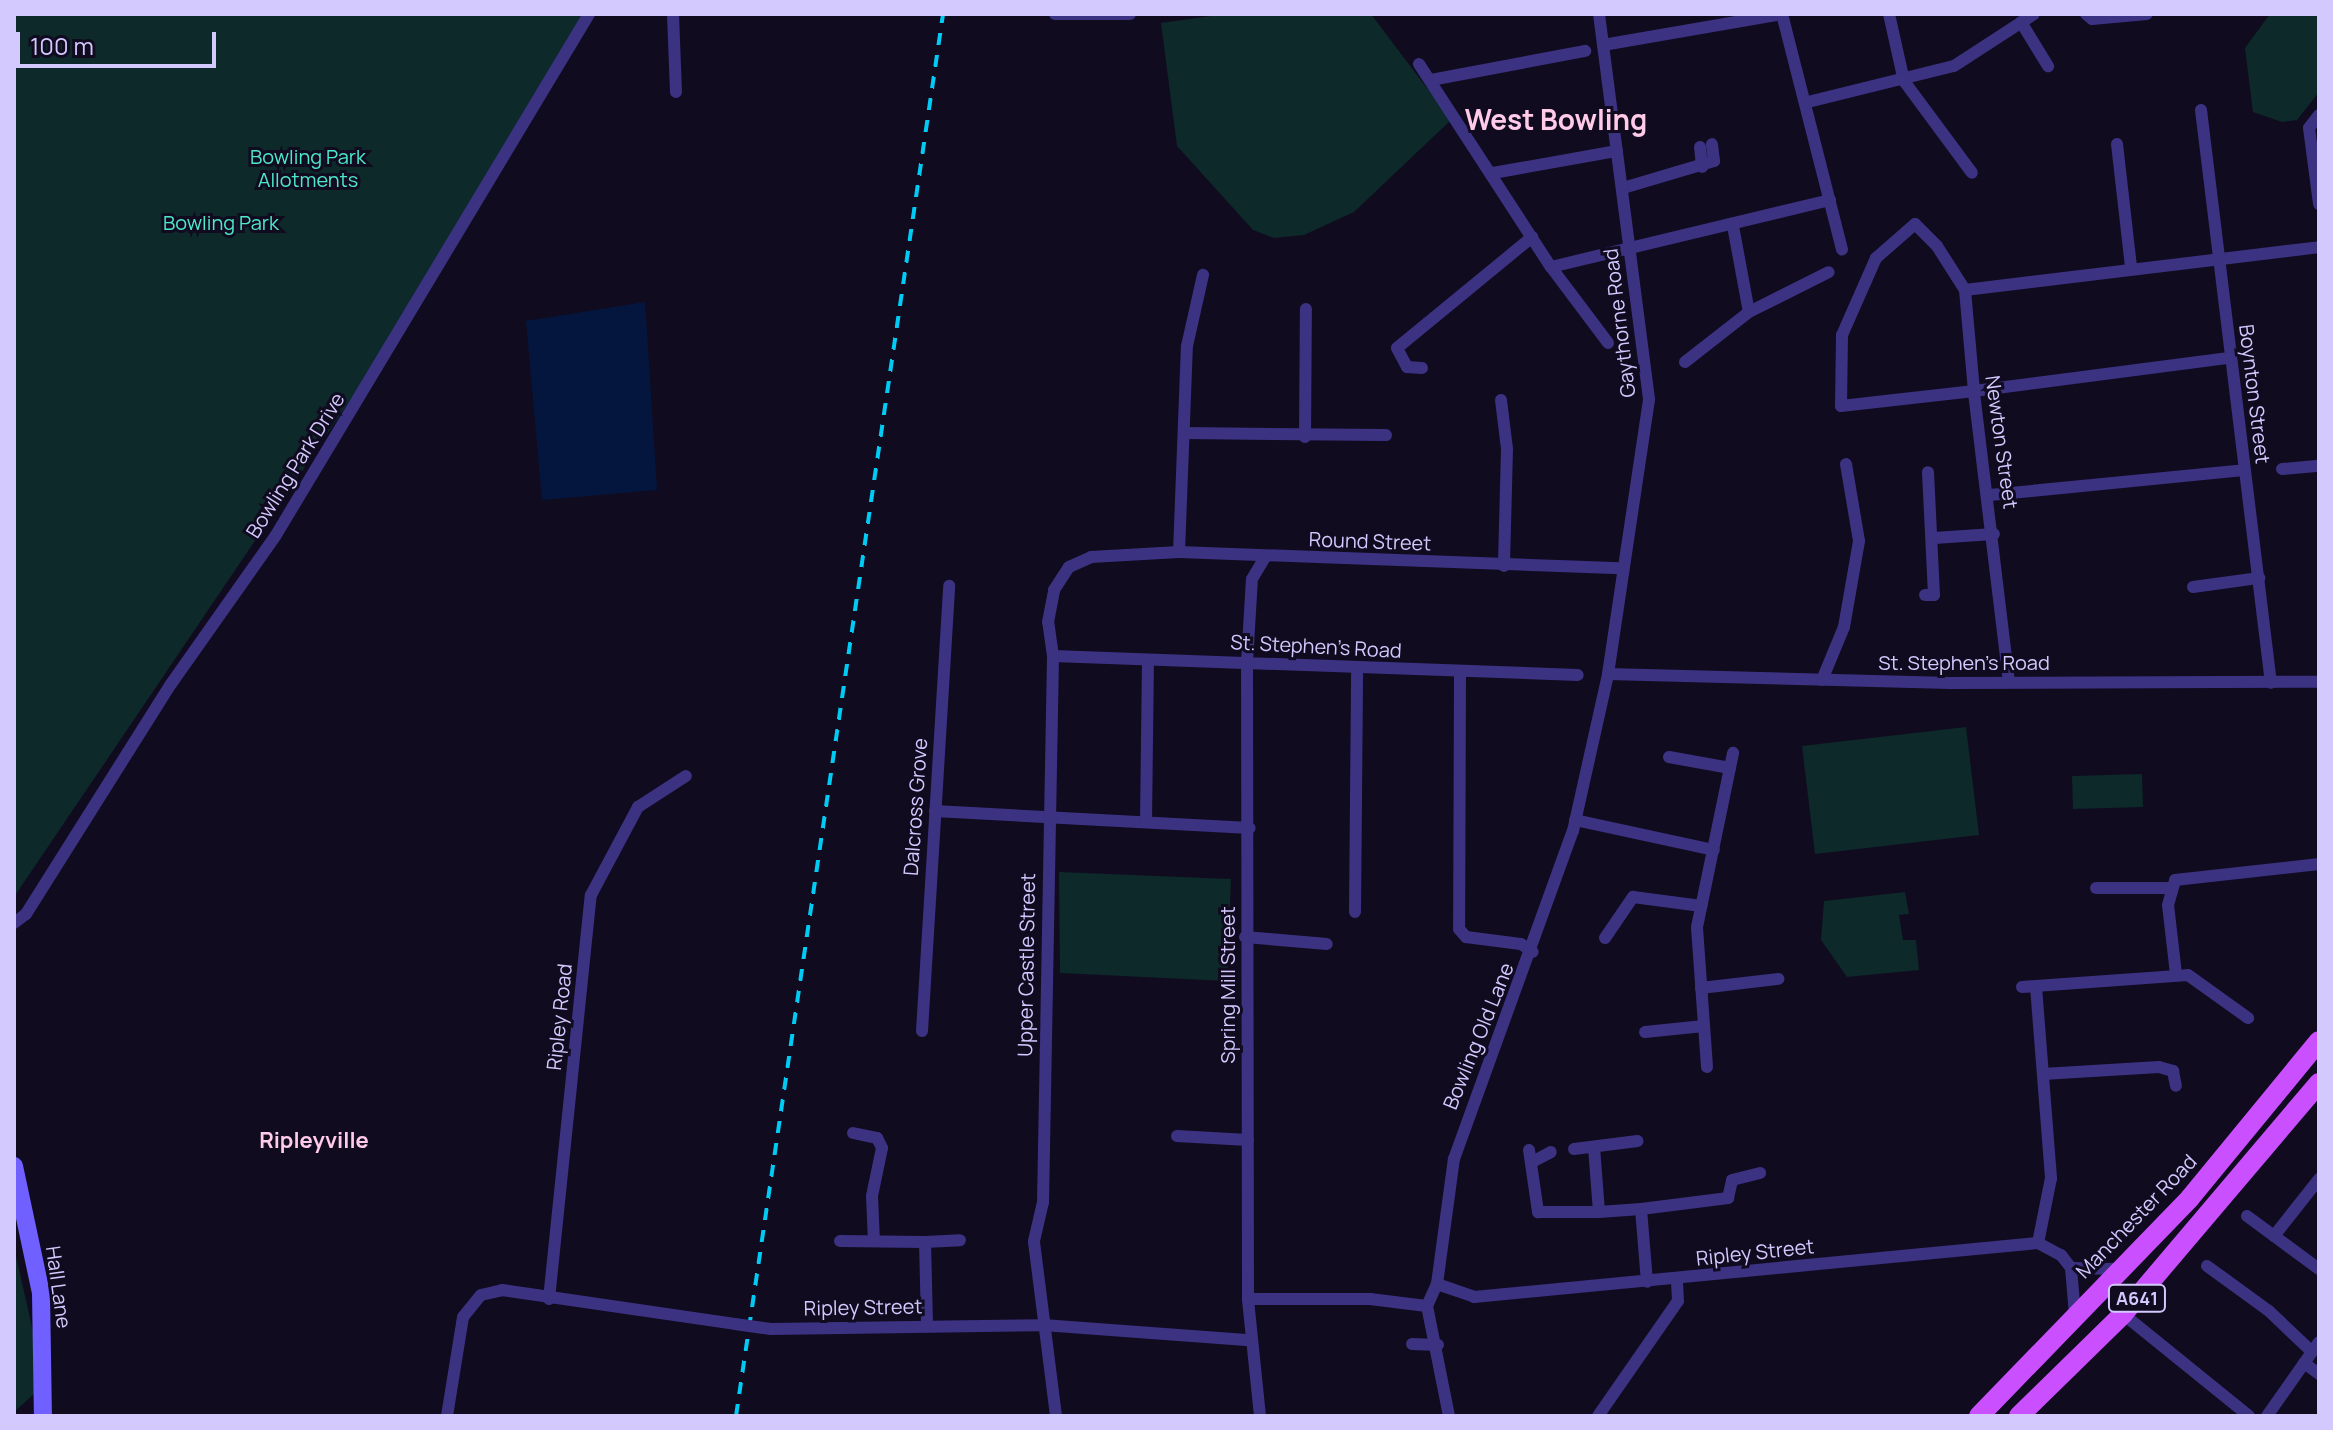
<!DOCTYPE html>
<style>
body{margin:0}
#map{position:relative;width:2333px;height:1430px;overflow:hidden;background:#100b1f;font-family:Manrope,sans-serif}
div>[style]{position:absolute}
.green>*{inset:0;background:#0d292a}
.water>*{inset:0;background:#05163e}
.street>*{height:12px;margin:-6px;padding:0 6px;transform-origin:6px;border-radius:6px;background:#3b3282}
.secondary>*{height:18px;margin:-9px;padding:0 9px;transform-origin:9px;border-radius:9px;background:#6f60ff}
.primary>*{height:20px;margin:-10px;padding:0 10px;transform-origin:10px;border-radius:10px;background:#ca50ff}
.rail>*{height:4px;margin-top:-2px;transform-origin:0;background:repeating-linear-gradient(90deg,#00cbf4 0 12px,transparent 0 22px)}
.street-bridge>*{height:12px;margin:-6px;padding:0 6px;transform-origin:6px;border-radius:6px;background:#3b3282}
span{translate:-50% -50%;white-space:nowrap;text-align:center;line-height:1.15;-webkit-text-stroke:6px #100b1f;paint-order:stroke}
.shield-label span{padding:2px 6px;background:#100b1f;border:2px solid;border-radius:6px;-webkit-text-stroke-width:0}
.shield-label{font-size:18px;color:#d3c9ff;font-weight:700}
.park-label{font-size:20px;color:#4de7cb}
.street-label{font-size:20px;color:#d3c9ff}
.neighbourhood-label{font-size:22px;color:#ffcbe8;font-weight:700}
.district-label{font-size:28px;color:#ffcbe8;font-weight:700}
.frame{position:absolute;inset:0;border:16px solid #d3c9ff;pointer-events:none}
.scale{position:absolute;left:16px;top:32px;width:200px;height:36px;box-sizing:border-box;border:4px solid #d3c9ff;border-top:0;padding-left:10px;font-size:24px;line-height:28px;white-space:nowrap;color:#d3c9ff;-webkit-text-stroke:6px #100b1f;paint-order:stroke}
</style>
<div id="map">
<div class="green">
<div style="clip-path:polygon(14px 14px,589px 14px,443px 263px,14px 897px)"></div>
<div style="clip-path:polygon(1225px 14px,1371px 14px,1451px 120px,1354px 212px,1304px 235px,1274px 238px,1253px 230px,1177px 146px,1161px 23px)"></div>
<div style="clip-path:polygon(2270px 14px,2319px 14px,2319px 92px,2297px 120px,2282px 122px,2253px 112px,2245px 48px)"></div>
<div style="clip-path:polygon(1966px 727px,1979px 835px,1815px 854px,1802px 746px)"></div>
<div style="clip-path:polygon(2142px 774px,2143px 807px,2073px 809px,2072px 776px)"></div>
<div style="clip-path:polygon(1059px 872px,1231px 879px,1227px 981px,1060px 973px)"></div>
<div style="clip-path:polygon(1905px 892px,1909px 914px,1899px 915px,1903px 940px,1916px 940px,1919px 970px,1847px 977px,1821px 940px,1824px 901px)"></div>
<div style="clip-path:polygon(14px 1247px,36px 1345px,34px 1394px,14px 1412px)"></div>
</div>
<div class="water">
<div style="clip-path:polygon(645px 302px,657px 490px,542px 500px,526px 321px)"></div>
</div>
<div class="street">
<div style="left:673px;top:14px;width:78px;rotate:87.8deg"></div>
<div style="left:1055px;top:14px;width:75px"></div>
<div style="left:1782px;top:14px;width:243px;rotate:75.7deg"></div>
<div style="left:1889px;top:14px;width:69px;rotate:77.4deg"></div>
<div style="left:1904px;top:81px;width:114px;rotate:53.5deg"></div>
<div style="left:2086px;top:14px;width:8px;rotate:40deg"></div>
<div style="left:2092px;top:19px;width:55px;rotate:-5.2deg"></div>
<div style="left:2021px;top:22px;width:52px;rotate:58.5deg"></div>
<div style="left:1603px;top:45px;width:182px;rotate:-9.8deg"></div>
<div style="left:1419px;top:64px;width:242px;rotate:57deg"></div>
<div style="left:1551px;top:267px;width:95px;rotate:53.1deg"></div>
<div style="left:1431px;top:80px;width:157px;rotate:-10.7deg"></div>
<div style="left:1808px;top:102px;width:150px;rotate:-13.9deg"></div>
<div style="left:1954px;top:66px;width:95px;rotate:-33deg"></div>
<div style="left:2201px;top:110px;width:577px;rotate:83.04deg"></div>
<div style="left:2319px;top:115px;width:16px;rotate:128deg"></div>
<div style="left:2309px;top:128px;width:77px;rotate:82.5deg"></div>
<div style="left:2117px;top:144px;width:124px;rotate:83.5deg"></div>
<div style="left:1700px;top:147px;width:20px;rotate:84deg"></div>
<div style="left:1493px;top:173px;width:126px;rotate:-10.1deg"></div>
<div style="left:1623px;top:188px;width:95px;rotate:-16.5deg"></div>
<div style="left:1714px;top:161px;width:17px;rotate:-97deg"></div>
<div style="left:1733px;top:226px;width:87px;rotate:79.5deg"></div>
<div style="left:1551px;top:267px;width:287px;rotate:-13.5deg"></div>
<div style="left:1965px;top:290px;width:357px;rotate:-6.9deg"></div>
<div style="left:1685px;top:362px;width:81px;rotate:-38deg"></div>
<div style="left:1749px;top:312px;width:89px;rotate:-26.6deg"></div>
<div style="left:1422px;top:368px;width:15px;rotate:-176deg"></div>
<div style="left:1407px;top:367px;width:21px;rotate:-118deg"></div>
<div style="left:1397px;top:348px;width:175px;rotate:-39.4deg"></div>
<div style="left:1501px;top:400px;width:49px;rotate:83deg"></div>
<div style="left:1507px;top:449px;width:117px;rotate:91.5deg"></div>
<div style="left:1185px;top:433px;width:201px;rotate:0.6deg"></div>
<div style="left:1305px;top:437px;width:128px;rotate:-89.6deg"></div>
<div style="left:2282px;top:469px;width:37px;rotate:-5deg"></div>
<div style="left:1990px;top:495px;width:255px;rotate:-5.6deg"></div>
<div style="left:1934px;top:538px;width:60px;rotate:-3.8deg"></div>
<div style="left:1179px;top:552px;width:206px;rotate:-87.8deg"></div>
<div style="left:1187px;top:346px;width:73px;rotate:-77.3deg"></div>
<div style="left:2193px;top:587px;width:67px;rotate:-7.8deg"></div>
<div style="left:1925px;top:595px;width:9px"></div>
<div style="left:1934px;top:595px;width:123px;rotate:-92.8deg"></div>
<div style="left:1053px;top:656px;width:525px;rotate:2.07deg"></div>
<div style="left:1460px;top:673px;width:256px;rotate:90.2deg"></div>
<div style="left:1459px;top:929px;width:11px;rotate:49deg"></div>
<div style="left:1466px;top:937px;width:55px;rotate:7.3deg"></div>
<div style="left:1521px;top:944px;width:14px;rotate:34deg"></div>
<div style="left:1608px;top:674px;width:342px;rotate:1.5deg"></div>
<div style="left:1950px;top:683px;width:369px;rotate:-0.2deg"></div>
<div style="left:1822px;top:680px;width:57px;rotate:-67.5deg"></div>
<div style="left:1844px;top:627px;width:87px;rotate:-80.1deg"></div>
<div style="left:1859px;top:541px;width:78px;rotate:-99.6deg"></div>
<div style="left:2009px;top:682px;width:293px;rotate:-96.9deg"></div>
<div style="left:1974px;top:391px;width:101px;rotate:-95.1deg"></div>
<div style="left:1965px;top:290px;width:52px;rotate:-122.5deg"></div>
<div style="left:1937px;top:246px;width:31px;rotate:-135deg"></div>
<div style="left:1915px;top:224px;width:52px;rotate:138.9deg"></div>
<div style="left:1876px;top:258px;width:84px;rotate:113.8deg"></div>
<div style="left:1842px;top:335px;width:71px;rotate:90.8deg"></div>
<div style="left:1841px;top:406px;width:134px;rotate:-6.4deg"></div>
<div style="left:1974px;top:391px;width:257px;rotate:-7.4deg"></div>
<div style="left:1669px;top:757px;width:62px;rotate:10.2deg"></div>
<div style="left:935px;top:811px;width:315px;rotate:3.1deg"></div>
<div style="left:1575px;top:820px;width:142px;rotate:12.2deg"></div>
<div style="left:1146px;top:822px;width:162px;rotate:-89.3deg"></div>
<div style="left:2096px;top:888px;width:74px"></div>
<div style="left:1355px;top:912px;width:245px;rotate:-89.5deg"></div>
<div style="left:14px;top:923px;width:15px;rotate:-37deg"></div>
<div style="left:26px;top:914px;width:272px;rotate:-57.8deg"></div>
<div style="left:171px;top:684px;width:182px;rotate:-54.8deg"></div>
<div style="left:276px;top:535px;width:608px;rotate:-59deg"></div>
<div style="left:1245px;top:937px;width:82px;rotate:4.9deg"></div>
<div style="left:1605px;top:938px;width:50px;rotate:-55.7deg"></div>
<div style="left:1633px;top:897px;width:69px;rotate:7.5deg"></div>
<div style="left:2176px;top:974px;width:69px;rotate:-96.6deg"></div>
<div style="left:2168px;top:905px;width:26px;rotate:-74deg"></div>
<div style="left:2175px;top:880px;width:145px;rotate:-6.3deg"></div>
<div style="left:2022px;top:987px;width:166px;rotate:-4.1deg"></div>
<div style="left:2188px;top:975px;width:74px;rotate:35.6deg"></div>
<div style="left:2036px;top:987px;width:192px;rotate:85.5deg"></div>
<div style="left:2051px;top:1178px;width:66px;rotate:101.3deg"></div>
<div style="left:1701px;top:988px;width:78px;rotate:-6.7deg"></div>
<div style="left:922px;top:1031px;width:446px;rotate:-86.5deg"></div>
<div style="left:1645px;top:1032px;width:59px;rotate:-5.8deg"></div>
<div style="left:1707px;top:1067px;width:140px;rotate:-94.1deg"></div>
<div style="left:1697px;top:927px;width:178px;rotate:-78.3deg"></div>
<div style="left:2043px;top:1074px;width:116px;rotate:-3.5deg"></div>
<div style="left:2159px;top:1067px;width:15px;rotate:16deg"></div>
<div style="left:2173px;top:1071px;width:15px;rotate:79deg"></div>
<div style="left:853px;top:1133px;width:25px;rotate:12deg"></div>
<div style="left:877px;top:1138px;width:11px;rotate:63deg"></div>
<div style="left:882px;top:1148px;width:49px;rotate:101.8deg"></div>
<div style="left:872px;top:1196px;width:45px;rotate:87.5deg"></div>
<div style="left:1177px;top:1136px;width:71px;rotate:3.2deg"></div>
<div style="left:1594px;top:1147px;width:65px;rotate:85.6deg"></div>
<div style="left:1599px;top:1212px;width:42px;rotate:-4.1deg"></div>
<div style="left:1641px;top:1209px;width:73px;rotate:85.3deg"></div>
<div style="left:1574px;top:1149px;width:64px;rotate:-7.2deg"></div>
<div style="left:1529px;top:1150px;width:63px;rotate:81.7deg"></div>
<div style="left:1538px;top:1212px;width:61px"></div>
<div style="left:1534px;top:1161px;width:19px;rotate:-28deg"></div>
<div style="left:1641px;top:1209px;width:88px;rotate:-7.2deg"></div>
<div style="left:1728px;top:1198px;width:18px;rotate:-77deg"></div>
<div style="left:1732px;top:1180px;width:29px;rotate:-14deg"></div>
<div style="left:2247px;top:1216px;width:89px;rotate:36.4deg"></div>
<div style="left:2274px;top:1236px;width:73px;rotate:-51.7deg"></div>
<div style="left:840px;top:1241px;width:85px;rotate:0.7deg"></div>
<div style="left:925px;top:1242px;width:84px;rotate:88.6deg"></div>
<div style="left:925px;top:1242px;width:35px;rotate:-3deg"></div>
<div style="left:2207px;top:1266px;width:77px;rotate:36deg"></div>
<div style="left:2269px;top:1311px;width:59px;rotate:43.6deg"></div>
<div style="left:2071px;top:1268px;width:46px;rotate:1.2deg"></div>
<div style="left:1437px;top:1284px;width:39px;rotate:19deg"></div>
<div style="left:1474px;top:1297px;width:567px;rotate:-5.47deg"></div>
<div style="left:2038px;top:1243px;width:26px;rotate:28deg"></div>
<div style="left:2061px;top:1255px;width:16px;rotate:52deg"></div>
<div style="left:2071px;top:1268px;width:47px;rotate:85.1deg"></div>
<div style="left:549px;top:1299px;width:406px;rotate:-84.1deg"></div>
<div style="left:591px;top:895px;width:100px;rotate:-61.9deg"></div>
<div style="left:638px;top:807px;width:57px;rotate:-32.9deg"></div>
<div style="left:1248px;top:1299px;width:122px"></div>
<div style="left:1370px;top:1299px;width:57px;rotate:7deg"></div>
<div style="left:2123px;top:1314px;width:162px;rotate:39deg"></div>
<div style="left:771px;top:1329px;width:272px;rotate:-0.8deg"></div>
<div style="left:1043px;top:1325px;width:207px;rotate:4.2deg"></div>
<div style="left:1412px;top:1344px;width:26px;rotate:2deg"></div>
<div style="left:2304px;top:1363px;width:19px;rotate:36deg"></div>
<div style="left:447px;top:1416px;width:100px;rotate:-80.8deg"></div>
<div style="left:463px;top:1317px;width:28px;rotate:-51deg"></div>
<div style="left:481px;top:1295px;width:22px;rotate:-13deg"></div>
<div style="left:502px;top:1290px;width:235px;rotate:8.3deg"></div>
<div style="left:1056px;top:1416px;width:176px;rotate:-97.2deg"></div>
<div style="left:1034px;top:1241px;width:39px;rotate:-77deg"></div>
<div style="left:1043px;top:1203px;width:547px;rotate:-88.95deg"></div>
<div style="left:1053px;top:656px;width:34px;rotate:-98deg"></div>
<div style="left:1048px;top:622px;width:33px;rotate:-79deg"></div>
<div style="left:1054px;top:590px;width:27px;rotate:-57deg"></div>
<div style="left:1069px;top:567px;width:24px;rotate:-24deg"></div>
<div style="left:1091px;top:557px;width:88px;rotate:-3.3deg"></div>
<div style="left:1179px;top:552px;width:442px;rotate:2.1deg"></div>
<div style="left:1260px;top:1416px;width:118px;rotate:-95.9deg"></div>
<div style="left:1248px;top:1299px;width:637px;rotate:-90.09deg"></div>
<div style="left:1247px;top:662px;width:83px;rotate:-86.6deg"></div>
<div style="left:1252px;top:579px;width:26px;rotate:-59deg"></div>
<div style="left:1449px;top:1416px;width:112px;rotate:-101.3deg"></div>
<div style="left:1427px;top:1306px;width:24px;rotate:-66deg"></div>
<div style="left:1437px;top:1284px;width:126px;rotate:-82.3deg"></div>
<div style="left:1454px;top:1159px;width:349px;rotate:-70.1deg"></div>
<div style="left:1573px;top:831px;width:161px;rotate:-77.4deg"></div>
<div style="left:1608px;top:674px;width:278px;rotate:-81.5deg"></div>
<div style="left:1649px;top:399px;width:388px;rotate:-97.4deg"></div>
<div style="left:1598px;top:1416px;width:140px;rotate:-55.2deg"></div>
<div style="left:1678px;top:1301px;width:22px;rotate:-93deg"></div>
<div style="left:2267px;top:1416px;width:90px;rotate:-54.9deg"></div>
</div>
<div class="secondary">
<div style="left:14px;top:1166px;width:130px;rotate:78deg"></div>
<div style="left:41px;top:1293px;width:123px;rotate:89.1deg"></div>
</div>
<div class="primary">
<div style="left:1979px;top:1416px;width:303px;rotate:-45.9deg"></div>
<div style="left:2190px;top:1198px;width:203px;rotate:-50.6deg"></div>
<div style="left:2019px;top:1416px;width:146px;rotate:-44.4deg"></div>
<div style="left:2123px;top:1314px;width:303px;rotate:-49.7deg"></div>
</div>
<div class="rail">
<div style="left:736px;top:1416px;width:1417px;rotate:-81.6deg"></div>
</div>
<div class="street-bridge">
<div style="left:735px;top:1324px;width:36px;rotate:8deg"></div>
</div>
<div class="shield-label">
<span style="left:2137px;top:1298px">A641</span>
</div>
<div class="park-label">
<span style="left:308px;top:168px">Bowling Park<br>Allotments</span>
<span style="left:221px;top:222px">Bowling Park</span>
</div>
<div class="street-label">
<span style="left:1619px;top:323px;rotate:-97deg">Gaythorne Road</span>
<span style="left:2255px;top:394px;rotate:83deg">Boynton Street</span>
<span style="left:2002px;top:442px;rotate:82deg">Newton Street</span>
<span style="left:295px;top:465px;rotate:-58deg">Bowling Park Drive</span>
<span style="left:1370px;top:541px;rotate:2deg">Round Street</span>
<span style="left:1316px;top:646px;rotate:3deg">St. Stephen's Road</span>
<span style="left:1964px;top:662px">St. Stephen's Road</span>
<span style="left:915px;top:807px;rotate:-86deg">Dalcross Grove</span>
<span style="left:1026px;top:965px;rotate:-89deg">Upper Castle Street</span>
<span style="left:1227px;top:985px;rotate:-90deg">Spring Mill Street</span>
<span style="left:559px;top:1017px;rotate:-84deg">Ripley Road</span>
<span style="left:1478px;top:1036px;rotate:-68deg">Bowling Old Lane</span>
<span style="left:2136px;top:1216px;rotate:-46deg">Manchester Road</span>
<span style="left:1755px;top:1252px;rotate:-6deg">Ripley Street</span>
<span style="left:59px;top:1287px;rotate:82deg">Hall Lane</span>
<span style="left:863px;top:1307px;rotate:-1deg">Ripley Street</span>
</div>
<div class="neighbourhood-label">
<span style="left:314px;top:1141px">Ripleyville</span>
</div>
<div class="district-label">
<span style="left:1556px;top:119px">West Bowling</span>
</div>
<div class="frame"></div>
<div class="scale">100 m</div>
</div>
